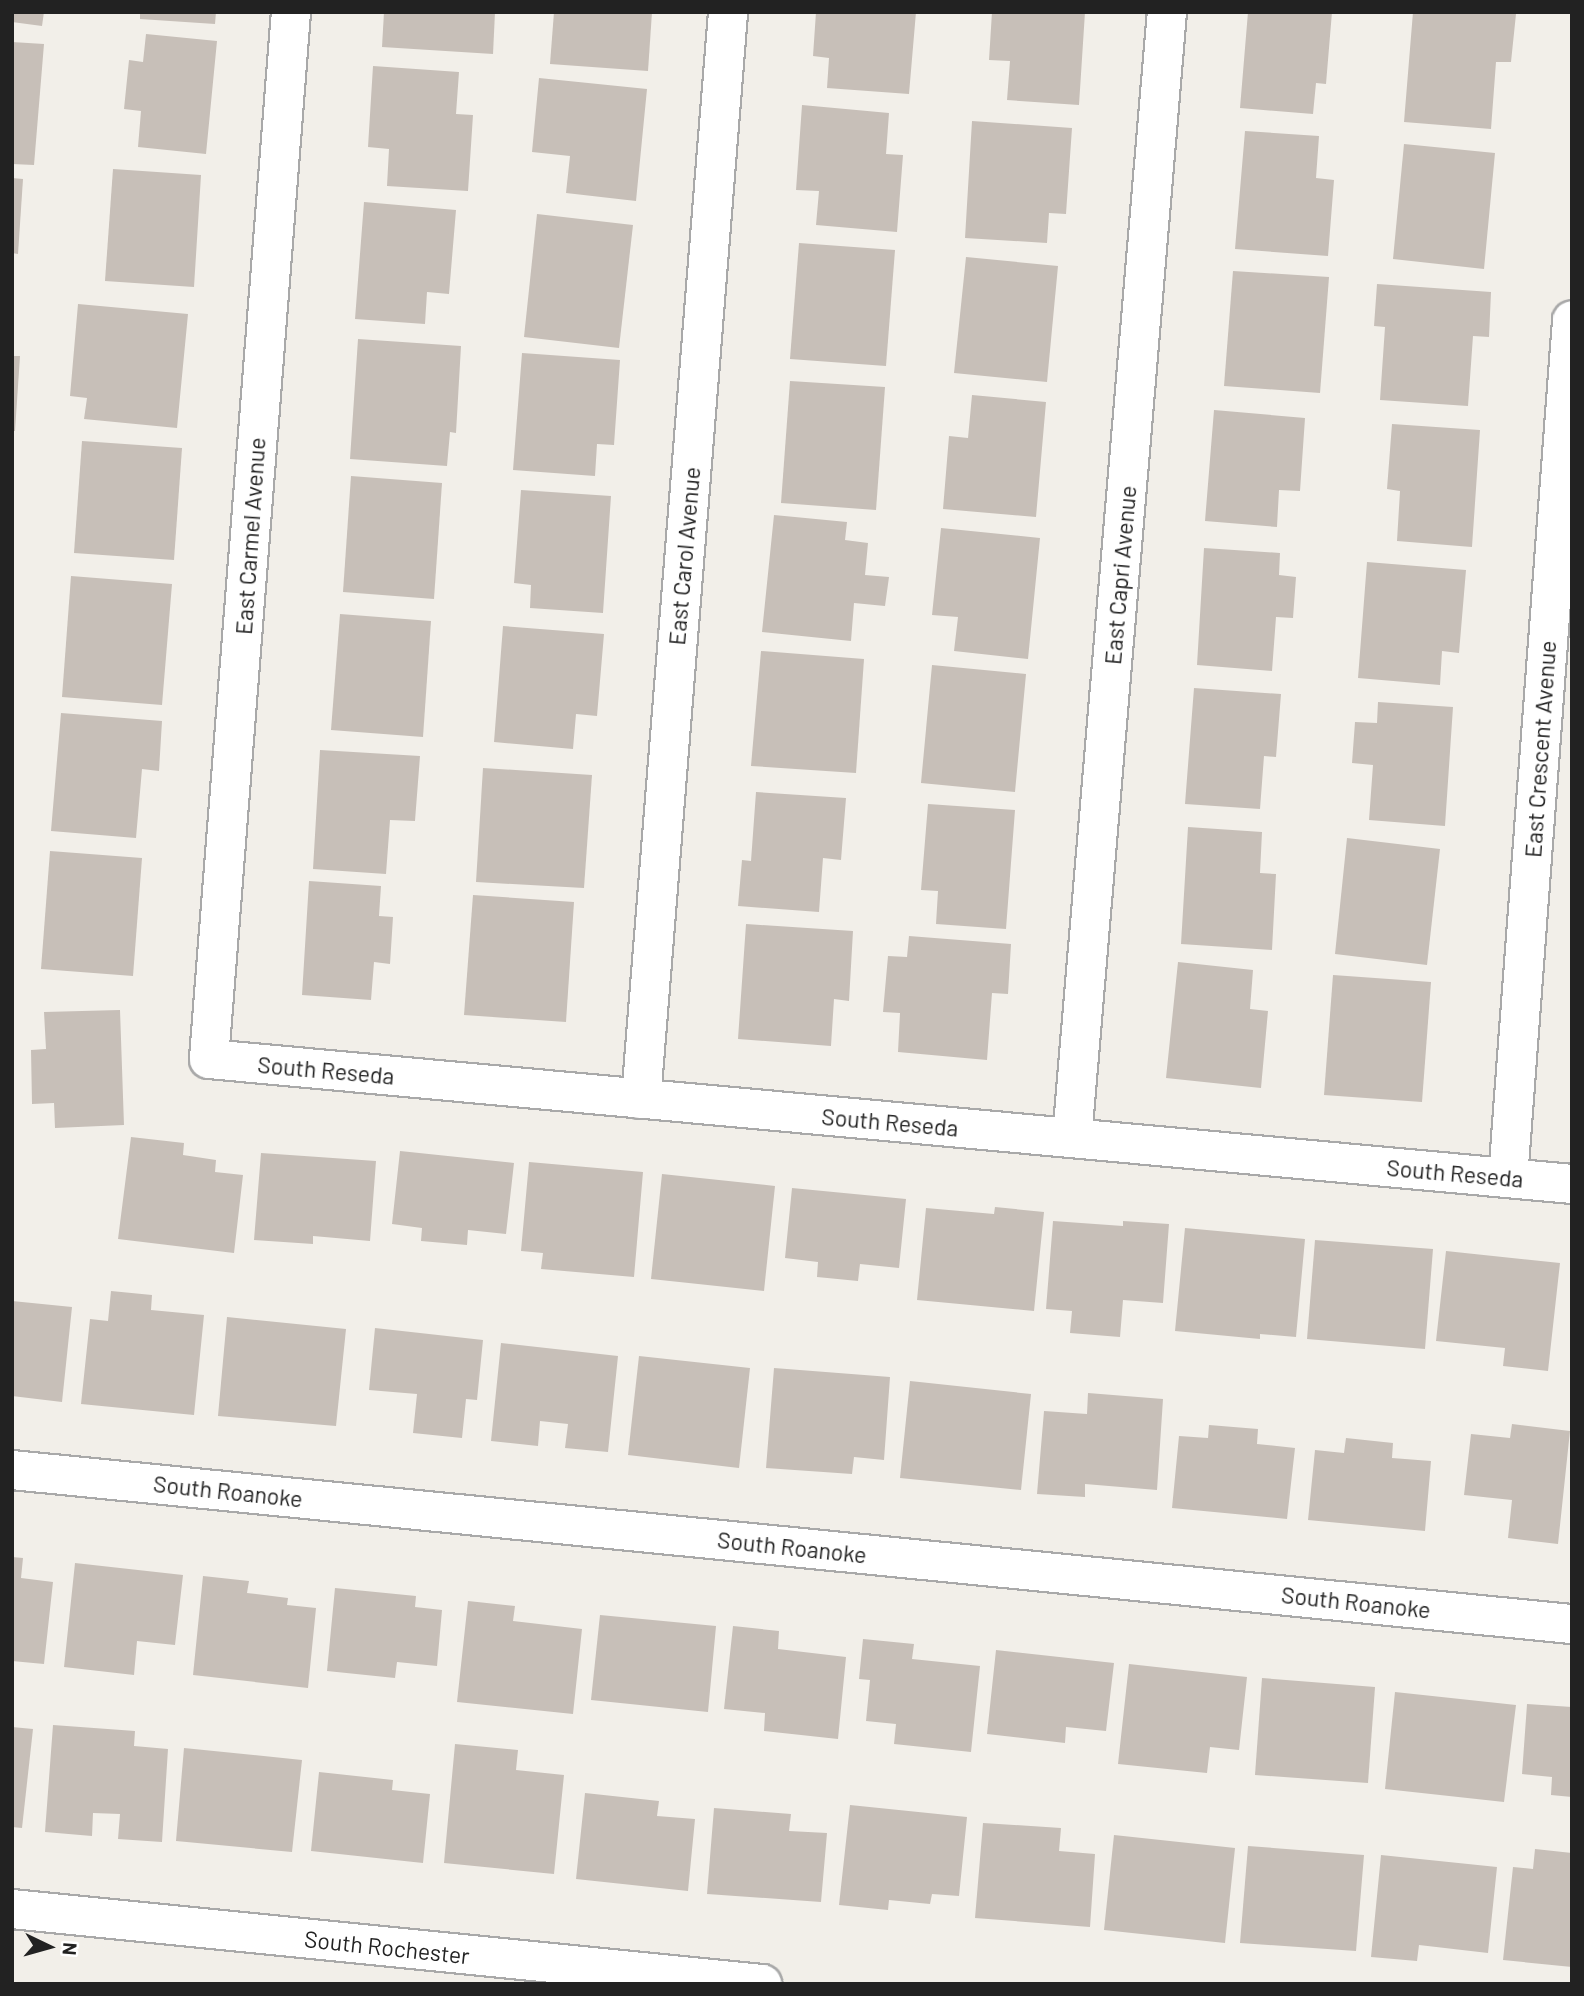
<!DOCTYPE html>
<style>
body{margin:0}
#map{position:relative;width:1584px;height:1996px;overflow:hidden;background:#f2efe9;font-family:Barlow,sans-serif}
div>[style]{position:absolute}
.building>*{inset:0;background:#c7bfb8}
.roads{filter:drop-shadow(2px 0 #a9a9a9) drop-shadow(-2px 0 #a9a9a9) drop-shadow(0 2px #a9a9a9) drop-shadow(0 -2px #a9a9a9)}
.minor>*{height:38px;margin:-19px;padding:0 19px;transform-origin:19px;border-radius:19px;background:#fff}
span{translate:-50% -50%;white-space:nowrap;text-align:center;line-height:1.15;-webkit-text-stroke:5px #fff;paint-order:stroke}
.street-label{font-size:23px;color:#222}
.frame{position:absolute;inset:0;border:14px solid #222;pointer-events:none}
.north{position:absolute;left:14px;top:1912px;width:70px;height:70px;-webkit-text-stroke:5px #fff;paint-order:stroke;rotate:95deg;font-size:19px;font-weight:700;line-height:28px;text-align:center;color:#222}
.north::after{content:'';display:block;margin:auto;width:24px;height:32px;background:#222;clip-path:polygon(50% 0,100% 100%,50% 72%,0 100%)}
</style>
<div id="map">
<div class="building">
<div style="clip-path:polygon(12px 12px,44px 12px,42px 26px,12px 22px)"></div>
<div style="clip-path:polygon(140px 12px,216px 12px,215px 24px,140px 19px)"></div>
<div style="clip-path:polygon(384px 12px,495px 12px,493px 54px,382px 47px)"></div>
<div style="clip-path:polygon(554px 12px,652px 12px,648px 71px,550px 64px)"></div>
<div style="clip-path:polygon(816px 12px,916px 12px,909px 94px,827px 88px,829px 58px,813px 56px)"></div>
<div style="clip-path:polygon(992px 12px,1085px 12px,1079px 105px,1007px 100px,1010px 61px,989px 60px)"></div>
<div style="clip-path:polygon(1248px 12px,1332px 12px,1326px 84px,1316px 83px,1313px 114px,1240px 108px)"></div>
<div style="clip-path:polygon(1413px 12px,1516px 14px,1511px 62px,1496px 62px,1491px 129px,1404px 122px)"></div>
<div style="clip-path:polygon(146px 34px,217px 41px,206px 154px,138px 147px,141px 111px,124px 109px,129px 60px,143px 62px)"></div>
<div style="clip-path:polygon(12px 42px,44px 44px,34px 165px,12px 164px)"></div>
<div style="clip-path:polygon(373px 66px,459px 72px,456px 114px,473px 115px,468px 191px,387px 186px,389px 149px,368px 147px)"></div>
<div style="clip-path:polygon(539px 78px,647px 89px,636px 201px,566px 193px,570px 156px,532px 152px)"></div>
<div style="clip-path:polygon(802px 105px,889px 113px,886px 154px,903px 155px,897px 232px,816px 225px,819px 191px,796px 190px)"></div>
<div style="clip-path:polygon(972px 121px,1072px 128px,1066px 214px,1049px 213px,1047px 243px,965px 238px)"></div>
<div style="clip-path:polygon(1245px 131px,1319px 136px,1316px 178px,1334px 180px,1328px 256px,1235px 249px)"></div>
<div style="clip-path:polygon(1404px 144px,1495px 153px,1484px 269px,1393px 259px)"></div>
<div style="clip-path:polygon(113px 169px,201px 175px,194px 287px,105px 281px)"></div>
<div style="clip-path:polygon(12px 178px,23px 179px,18px 254px,12px 253px)"></div>
<div style="clip-path:polygon(364px 202px,456px 210px,449px 294px,427px 292px,425px 324px,355px 319px)"></div>
<div style="clip-path:polygon(537px 214px,633px 225px,619px 348px,524px 337px)"></div>
<div style="clip-path:polygon(799px 243px,895px 250px,886px 366px,790px 359px)"></div>
<div style="clip-path:polygon(966px 257px,1058px 266px,1047px 382px,954px 373px)"></div>
<div style="clip-path:polygon(1233px 271px,1329px 277px,1320px 393px,1224px 386px)"></div>
<div style="clip-path:polygon(1377px 284px,1491px 292px,1489px 337px,1473px 336px,1468px 406px,1380px 400px,1385px 327px,1374px 326px)"></div>
<div style="clip-path:polygon(78px 304px,188px 314px,177px 428px,84px 419px,87px 398px,70px 396px)"></div>
<div style="clip-path:polygon(358px 339px,461px 346px,456px 433px,450px 432px,447px 466px,350px 459px)"></div>
<div style="clip-path:polygon(522px 353px,620px 360px,614px 445px,597px 444px,595px 476px,513px 470px)"></div>
<div style="clip-path:polygon(12px 356px,20px 356px,15px 431px,12px 431px)"></div>
<div style="clip-path:polygon(790px 381px,885px 387px,876px 510px,781px 503px)"></div>
<div style="clip-path:polygon(972px 395px,1046px 402px,1036px 517px,943px 509px,949px 436px,968px 438px)"></div>
<div style="clip-path:polygon(1214px 410px,1305px 418px,1300px 491px,1279px 490px,1277px 527px,1205px 521px)"></div>
<div style="clip-path:polygon(1392px 424px,1480px 430px,1472px 547px,1397px 541px,1400px 491px,1387px 489px)"></div>
<div style="clip-path:polygon(82px 441px,182px 448px,174px 560px,74px 553px)"></div>
<div style="clip-path:polygon(351px 476px,442px 483px,434px 599px,343px 592px)"></div>
<div style="clip-path:polygon(521px 490px,611px 496px,603px 613px,530px 608px,531px 585px,514px 583px)"></div>
<div style="clip-path:polygon(774px 515px,847px 522px,845px 540px,868px 543px,865px 575px,889px 577px,885px 606px,854px 603px,851px 641px,762px 632px)"></div>
<div style="clip-path:polygon(941px 528px,1040px 538px,1028px 659px,954px 651px,958px 617px,932px 615px)"></div>
<div style="clip-path:polygon(1204px 548px,1280px 553px,1279px 575px,1296px 577px,1293px 618px,1276px 617px,1272px 671px,1197px 665px)"></div>
<div style="clip-path:polygon(1367px 562px,1466px 570px,1459px 653px,1442px 651px,1440px 685px,1358px 678px)"></div>
<div style="clip-path:polygon(71px 576px,172px 584px,162px 705px,62px 697px)"></div>
<div style="clip-path:polygon(340px 614px,431px 621px,423px 737px,331px 730px)"></div>
<div style="clip-path:polygon(503px 626px,604px 634px,597px 716px,576px 714px,573px 749px,494px 742px)"></div>
<div style="clip-path:polygon(761px 651px,864px 659px,856px 773px,751px 766px)"></div>
<div style="clip-path:polygon(932px 665px,1026px 674px,1015px 792px,921px 783px)"></div>
<div style="clip-path:polygon(1194px 688px,1281px 694px,1276px 757px,1264px 756px,1260px 809px,1185px 804px)"></div>
<div style="clip-path:polygon(1378px 702px,1453px 707px,1445px 826px,1369px 820px,1373px 765px,1352px 763px,1355px 722px,1377px 723px)"></div>
<div style="clip-path:polygon(61px 713px,162px 721px,159px 771px,142px 769px,136px 838px,51px 831px)"></div>
<div style="clip-path:polygon(320px 750px,420px 756px,415px 821px,390px 820px,386px 874px,313px 869px)"></div>
<div style="clip-path:polygon(483px 768px,592px 775px,584px 888px,476px 882px)"></div>
<div style="clip-path:polygon(756px 792px,846px 798px,841px 860px,823px 858px,819px 912px,738px 906px,742px 860px,751px 861px)"></div>
<div style="clip-path:polygon(928px 804px,1015px 810px,1006px 929px,936px 924px,938px 891px,921px 890px)"></div>
<div style="clip-path:polygon(1188px 827px,1262px 832px,1260px 873px,1276px 874px,1272px 950px,1181px 944px)"></div>
<div style="clip-path:polygon(1347px 838px,1440px 849px,1427px 965px,1335px 954px)"></div>
<div style="clip-path:polygon(50px 851px,142px 858px,133px 976px,41px 969px)"></div>
<div style="clip-path:polygon(309px 881px,381px 886px,379px 916px,393px 917px,390px 964px,374px 962px,371px 1000px,302px 995px)"></div>
<div style="clip-path:polygon(473px 895px,574px 902px,566px 1022px,464px 1015px)"></div>
<div style="clip-path:polygon(746px 924px,853px 931px,849px 1001px,834px 999px,831px 1046px,738px 1039px)"></div>
<div style="clip-path:polygon(909px 936px,1011px 944px,1008px 994px,992px 993px,987px 1060px,898px 1052px,900px 1013px,883px 1012px,888px 956px,907px 957px)"></div>
<div style="clip-path:polygon(1178px 962px,1253px 970px,1250px 1009px,1268px 1011px,1261px 1088px,1166px 1078px)"></div>
<div style="clip-path:polygon(1333px 975px,1431px 982px,1422px 1102px,1324px 1095px)"></div>
<div style="clip-path:polygon(120px 1010px,124px 1125px,55px 1128px,54px 1103px,32px 1104px,31px 1050px,46px 1049px,44px 1012px)"></div>
<div style="clip-path:polygon(131px 1137px,184px 1143px,183px 1155px,216px 1160px,215px 1172px,243px 1175px,234px 1253px,118px 1239px)"></div>
<div style="clip-path:polygon(400px 1151px,514px 1163px,506px 1234px,468px 1230px,467px 1245px,421px 1241px,422px 1228px,392px 1224px)"></div>
<div style="clip-path:polygon(261px 1153px,376px 1161px,370px 1241px,313px 1236px,313px 1244px,254px 1240px)"></div>
<div style="clip-path:polygon(529px 1162px,643px 1172px,634px 1277px,541px 1269px,543px 1253px,521px 1251px)"></div>
<div style="clip-path:polygon(662px 1174px,775px 1186px,764px 1291px,651px 1279px)"></div>
<div style="clip-path:polygon(792px 1188px,906px 1199px,899px 1268px,860px 1264px,858px 1281px,817px 1277px,818px 1262px,785px 1258px)"></div>
<div style="clip-path:polygon(995px 1207px,1044px 1212px,1034px 1311px,917px 1300px,926px 1208px,994px 1214px)"></div>
<div style="clip-path:polygon(1053px 1221px,1123px 1226px,1123px 1221px,1169px 1224px,1163px 1303px,1123px 1300px,1120px 1337px,1070px 1333px,1072px 1311px,1046px 1309px)"></div>
<div style="clip-path:polygon(1185px 1228px,1305px 1239px,1296px 1337px,1260px 1334px,1260px 1339px,1175px 1331px)"></div>
<div style="clip-path:polygon(1315px 1240px,1433px 1249px,1425px 1349px,1307px 1339px)"></div>
<div style="clip-path:polygon(1446px 1251px,1560px 1263px,1548px 1371px,1503px 1366px,1505px 1348px,1436px 1341px)"></div>
<div style="clip-path:polygon(111px 1291px,152px 1295px,151px 1310px,204px 1315px,194px 1415px,81px 1404px,90px 1319px,108px 1321px)"></div>
<div style="clip-path:polygon(12px 1301px,72px 1307px,62px 1402px,12px 1396px)"></div>
<div style="clip-path:polygon(227px 1317px,346px 1329px,336px 1426px,218px 1416px)"></div>
<div style="clip-path:polygon(375px 1328px,483px 1340px,477px 1400px,466px 1399px,462px 1438px,413px 1433px,417px 1394px,369px 1390px)"></div>
<div style="clip-path:polygon(501px 1343px,618px 1356px,608px 1452px,565px 1448px,568px 1424px,540px 1421px,538px 1446px,491px 1441px)"></div>
<div style="clip-path:polygon(639px 1356px,750px 1368px,739px 1468px,628px 1455px)"></div>
<div style="clip-path:polygon(774px 1368px,890px 1377px,884px 1460px,854px 1457px,852px 1474px,766px 1468px)"></div>
<div style="clip-path:polygon(910px 1381px,1031px 1394px,1021px 1490px,900px 1478px)"></div>
<div style="clip-path:polygon(1088px 1393px,1163px 1399px,1157px 1490px,1085px 1484px,1085px 1497px,1037px 1494px,1044px 1411px,1087px 1414px)"></div>
<div style="clip-path:polygon(1512px 1424px,1570px 1431px,1558px 1544px,1508px 1538px,1512px 1500px,1464px 1495px,1471px 1434px,1510px 1438px)"></div>
<div style="clip-path:polygon(1209px 1425px,1258px 1429px,1257px 1444px,1295px 1448px,1287px 1519px,1172px 1508px,1179px 1436px,1208px 1438px)"></div>
<div style="clip-path:polygon(1346px 1438px,1393px 1443px,1392px 1458px,1431px 1461px,1425px 1531px,1308px 1520px,1315px 1450px,1344px 1453px)"></div>
<div style="clip-path:polygon(12px 1557px,23px 1558px,21px 1578px,53px 1582px,44px 1664px,12px 1661px)"></div>
<div style="clip-path:polygon(75px 1563px,183px 1575px,175px 1645px,137px 1641px,134px 1675px,64px 1667px)"></div>
<div style="clip-path:polygon(203px 1576px,249px 1581px,247px 1593px,288px 1598px,287px 1605px,316px 1608px,308px 1688px,193px 1675px)"></div>
<div style="clip-path:polygon(335px 1588px,416px 1596px,415px 1607px,442px 1610px,437px 1666px,397px 1662px,395px 1678px,327px 1671px)"></div>
<div style="clip-path:polygon(468px 1601px,515px 1606px,513px 1621px,582px 1629px,573px 1714px,457px 1702px)"></div>
<div style="clip-path:polygon(600px 1615px,716px 1626px,708px 1712px,591px 1700px)"></div>
<div style="clip-path:polygon(733px 1626px,779px 1631px,778px 1649px,846px 1657px,838px 1739px,764px 1731px,765px 1713px,724px 1709px)"></div>
<div style="clip-path:polygon(863px 1639px,914px 1644px,912px 1659px,980px 1666px,971px 1752px,894px 1744px,896px 1724px,866px 1721px,870px 1680px,859px 1679px)"></div>
<div style="clip-path:polygon(996px 1650px,1114px 1663px,1106px 1731px,1066px 1727px,1065px 1743px,987px 1734px)"></div>
<div style="clip-path:polygon(1129px 1664px,1247px 1677px,1239px 1750px,1210px 1747px,1207px 1773px,1118px 1764px)"></div>
<div style="clip-path:polygon(1262px 1678px,1375px 1687px,1368px 1783px,1255px 1775px)"></div>
<div style="clip-path:polygon(1395px 1692px,1516px 1705px,1504px 1802px,1385px 1789px)"></div>
<div style="clip-path:polygon(1527px 1704px,1572px 1707px,1572px 1797px,1551px 1795px,1552px 1777px,1522px 1774px)"></div>
<div style="clip-path:polygon(53px 1725px,135px 1731px,134px 1746px,168px 1749px,162px 1842px,118px 1839px,120px 1814px,93px 1813px,92px 1836px,45px 1832px)"></div>
<div style="clip-path:polygon(12px 1727px,33px 1729px,22px 1828px,12px 1827px)"></div>
<div style="clip-path:polygon(455px 1744px,518px 1750px,516px 1770px,564px 1775px,554px 1874px,444px 1863px)"></div>
<div style="clip-path:polygon(184px 1748px,302px 1760px,292px 1852px,176px 1841px)"></div>
<div style="clip-path:polygon(319px 1772px,393px 1780px,392px 1790px,430px 1794px,423px 1863px,311px 1851px)"></div>
<div style="clip-path:polygon(585px 1793px,659px 1801px,657px 1816px,695px 1819px,688px 1891px,576px 1879px)"></div>
<div style="clip-path:polygon(850px 1805px,967px 1817px,959px 1896px,932px 1894px,930px 1904px,889px 1900px,888px 1910px,839px 1905px)"></div>
<div style="clip-path:polygon(714px 1808px,791px 1814px,789px 1831px,827px 1833px,821px 1902px,707px 1894px)"></div>
<div style="clip-path:polygon(983px 1823px,1061px 1828px,1059px 1851px,1095px 1854px,1090px 1927px,975px 1918px)"></div>
<div style="clip-path:polygon(1114px 1835px,1235px 1848px,1225px 1943px,1104px 1930px)"></div>
<div style="clip-path:polygon(1248px 1846px,1364px 1855px,1356px 1951px,1240px 1943px)"></div>
<div style="clip-path:polygon(1535px 1849px,1572px 1853px,1572px 1967px,1503px 1960px,1513px 1867px,1533px 1869px)"></div>
<div style="clip-path:polygon(1381px 1855px,1497px 1867px,1488px 1953px,1419px 1945px,1417px 1961px,1371px 1957px)"></div>
</div>
<div class="roads">
<div class="minor">
<div style="left:291px;top:12px;width:1050px;rotate:94.48deg"></div>
<div style="left:209px;top:1059px;width:1369px;rotate:5.24deg"></div>
<div style="left:641px;top:1099px;width:1090px;rotate:-85.42deg"></div>
<div style="left:1072px;top:1138px;width:1130px;rotate:-85.18deg"></div>
<div style="left:1508px;top:1178px;width:860px;rotate:-85.73deg"></div>
<div style="left:12px;top:1470px;width:1568px;rotate:5.64deg"></div>
<div style="left:12px;top:1909px;width:754px;rotate:5.71deg"></div>
</div>
</div>
<div class="street-label">
<span style="left:250px;top:536px;rotate:-86deg">East Carmel Avenue</span>
<span style="left:684px;top:556px;rotate:-85deg">East Carol Avenue</span>
<span style="left:1120px;top:575px;rotate:-85deg">East Capri Avenue</span>
<span style="left:1540px;top:749px;rotate:-86deg">East Crescent Avenue</span>
<span style="left:326px;top:1070px;rotate:5deg">South Reseda</span>
<span style="left:890px;top:1122px;rotate:5deg">South Reseda</span>
<span style="left:1455px;top:1173px;rotate:5deg">South Reseda</span>
<span style="left:228px;top:1491px;rotate:6deg">South Roanoke</span>
<span style="left:792px;top:1547px;rotate:6deg">South Roanoke</span>
<span style="left:1356px;top:1602px;rotate:6deg">South Roanoke</span>
<span style="left:387px;top:1947px;rotate:6deg">South Rochester</span>
</div>
<div class="frame"></div>
<div class="north">N</div>
</div>
